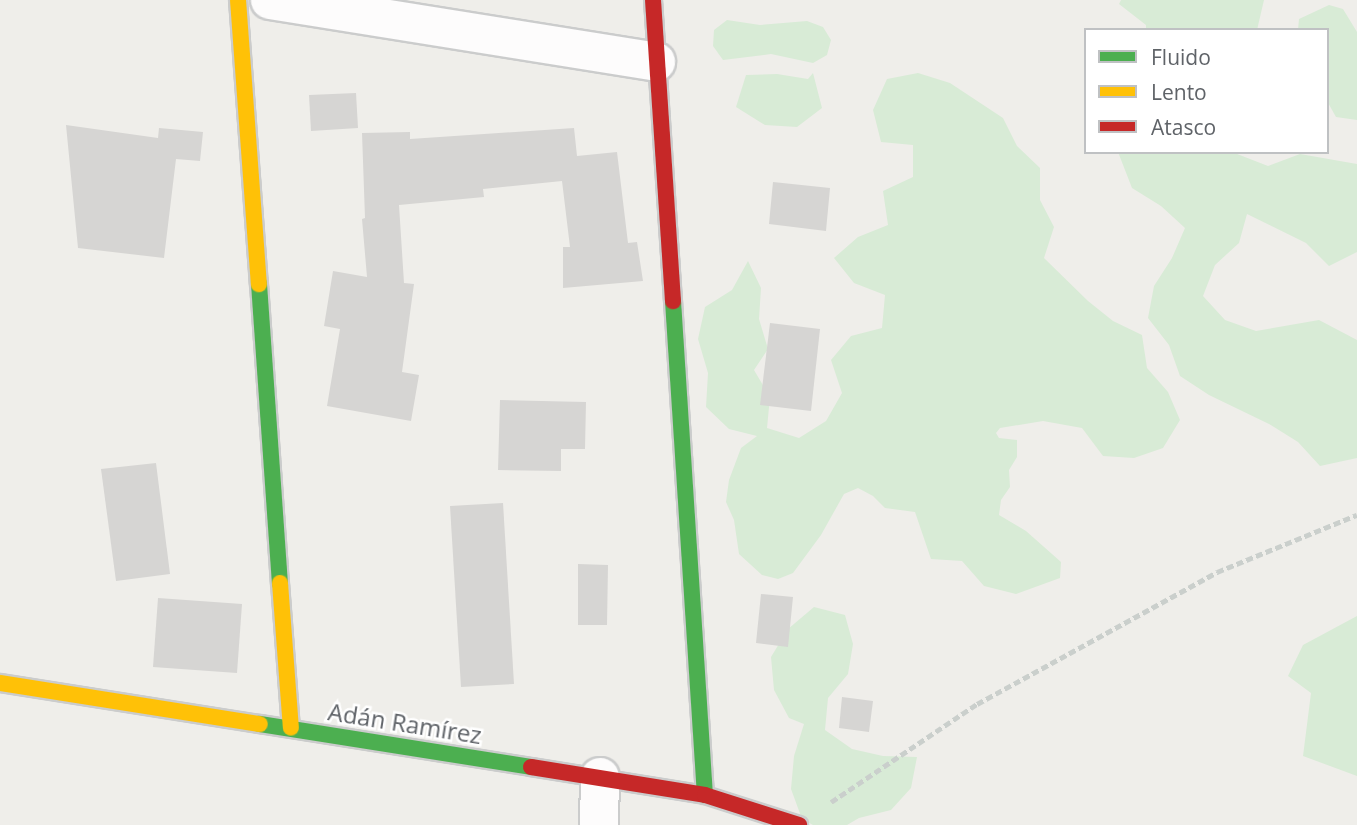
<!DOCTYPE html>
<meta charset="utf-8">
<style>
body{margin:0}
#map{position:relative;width:1357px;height:825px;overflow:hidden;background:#efeeea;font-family:"Open Sans",sans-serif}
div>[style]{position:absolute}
.green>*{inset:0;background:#d8ebd6}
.building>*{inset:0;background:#d6d5d3}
.path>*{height:4.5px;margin-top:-2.25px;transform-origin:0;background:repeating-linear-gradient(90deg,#cacfcc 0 7px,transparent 0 10.5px)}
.roads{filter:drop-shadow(2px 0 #cbcccc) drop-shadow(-2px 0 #cbcccc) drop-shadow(0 2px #cbcccc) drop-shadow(0 -2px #cbcccc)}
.street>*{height:38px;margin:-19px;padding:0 19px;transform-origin:19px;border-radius:19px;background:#fdfcfc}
.fast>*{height:16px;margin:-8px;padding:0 8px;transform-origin:8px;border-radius:8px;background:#4caf50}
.slow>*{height:16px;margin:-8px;padding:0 8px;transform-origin:8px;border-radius:8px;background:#ffc107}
.jam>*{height:16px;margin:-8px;padding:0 8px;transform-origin:8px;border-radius:8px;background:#c62828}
span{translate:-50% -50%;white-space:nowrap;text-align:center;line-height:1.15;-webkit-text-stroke:5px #fff;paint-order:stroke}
.street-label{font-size:24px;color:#5f6368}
.legend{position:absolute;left:1084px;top:28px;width:245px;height:126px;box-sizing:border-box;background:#fff;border:2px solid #bfc1c3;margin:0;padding:9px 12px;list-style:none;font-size:21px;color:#5f6368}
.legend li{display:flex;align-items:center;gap:14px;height:35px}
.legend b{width:35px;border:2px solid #bfc1c3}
</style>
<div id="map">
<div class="green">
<div style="clip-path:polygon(1121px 0,1264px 0,1257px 30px,1146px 30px,1146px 25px,1119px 4px)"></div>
<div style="clip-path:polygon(1329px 5px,1343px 9px,1357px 32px,1357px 120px,1336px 117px,1327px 101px,1327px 30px,1298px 30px,1299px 19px)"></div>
<div style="clip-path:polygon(727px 20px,760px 25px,807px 21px,823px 27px,831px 40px,827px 55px,813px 63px,771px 54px,723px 60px,713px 46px,714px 30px)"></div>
<div style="clip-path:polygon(813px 73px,822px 108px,797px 127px,765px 125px,736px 107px,746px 75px,777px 74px,808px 79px)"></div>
<div style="clip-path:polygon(918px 73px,950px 83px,1003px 118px,1017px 146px,1040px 168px,1040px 200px,1054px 227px,1044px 258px,1088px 301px,1113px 321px,1142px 335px,1147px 368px,1168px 392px,1180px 420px,1163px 448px,1134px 458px,1103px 456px,1082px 428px,1043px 421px,1000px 428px,996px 433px,999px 438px,1017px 440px,1017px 457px,1009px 470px,1010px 487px,1001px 500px,999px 515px,1026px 531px,1061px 562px,1060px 578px,1016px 594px,984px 586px,962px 561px,931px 559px,915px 512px,885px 508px,873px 496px,858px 488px,844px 494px,821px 535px,793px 573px,778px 579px,762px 575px,739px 554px,734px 520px,726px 502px,729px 480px,741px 448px,757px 436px,729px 429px,706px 407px,708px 373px,698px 339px,705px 307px,732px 290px,748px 261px,761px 288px,759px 319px,768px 349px,754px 370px,770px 397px,767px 428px,799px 438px,826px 421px,842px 393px,831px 360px,851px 336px,882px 328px,885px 295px,854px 283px,834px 258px,858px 237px,888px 225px,883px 191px,913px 177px,913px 145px,881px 142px,873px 110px,887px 79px)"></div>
<div style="clip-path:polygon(1118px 152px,1232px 152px,1268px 166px,1300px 154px,1357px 164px,1357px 252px,1329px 266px,1306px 243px,1247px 214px,1239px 243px,1215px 265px,1203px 296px,1225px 320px,1256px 331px,1319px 320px,1357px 340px,1357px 458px,1320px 466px,1298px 442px,1269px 424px,1209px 395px,1180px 376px,1169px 345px,1148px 318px,1154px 286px,1172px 258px,1185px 228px,1161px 206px,1132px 188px)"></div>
<div style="clip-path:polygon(814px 607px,845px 615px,853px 644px,848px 674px,828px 698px,825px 730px,852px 749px,883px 756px,917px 757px,911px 788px,891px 810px,859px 818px,847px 825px,813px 825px,802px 819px,791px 789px,794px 756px,804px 724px,789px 718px,774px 690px,771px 657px,788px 629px)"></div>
<div style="clip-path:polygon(1357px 616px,1357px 776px,1303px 756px,1311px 693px,1288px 676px,1303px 645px)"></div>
</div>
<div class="building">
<div style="clip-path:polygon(356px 93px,358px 128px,311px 131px,309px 95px)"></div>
<div style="clip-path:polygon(66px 125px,158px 138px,159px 128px,203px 132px,200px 161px,176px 159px,164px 258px,78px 248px)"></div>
<div style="clip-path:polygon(574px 128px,577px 156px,617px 152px,628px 243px,637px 242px,643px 281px,563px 288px,563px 247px,570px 247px,562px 181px,483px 189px,484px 197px,399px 205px,404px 283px,414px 284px,402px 372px,419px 375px,411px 421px,327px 406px,340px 329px,324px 326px,333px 271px,367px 277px,362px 219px,365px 218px,362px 133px,410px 132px,410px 139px)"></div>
<div style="clip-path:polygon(773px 182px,830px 188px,826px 231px,769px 224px)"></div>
<div style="clip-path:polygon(770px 323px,820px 329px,811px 411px,760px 405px)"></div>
<div style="clip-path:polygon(500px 400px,586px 402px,585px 449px,561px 449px,561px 471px,498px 470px)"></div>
<div style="clip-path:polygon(156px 463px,170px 574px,116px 581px,101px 469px)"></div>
<div style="clip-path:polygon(503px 503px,514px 684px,461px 687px,450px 506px)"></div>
<div style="clip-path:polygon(578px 564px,608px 565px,607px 625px,578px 625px)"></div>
<div style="clip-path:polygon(761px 594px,793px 597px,788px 647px,756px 643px)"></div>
<div style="clip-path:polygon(158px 598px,242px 604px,237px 673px,153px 667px)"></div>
<div style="clip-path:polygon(842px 697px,873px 701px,869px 732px,839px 728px)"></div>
</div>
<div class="path">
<div style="left:831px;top:802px;width:176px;rotate:-33.9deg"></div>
<div style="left:977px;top:704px;width:274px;rotate:-28.8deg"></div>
<div style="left:1217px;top:572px;width:151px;rotate:-22.2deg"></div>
</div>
<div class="roads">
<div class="street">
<div style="left:270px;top:0;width:391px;rotate:9.1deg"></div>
<div style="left:599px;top:825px;width:48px;rotate:-88.8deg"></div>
</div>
<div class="fast">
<div style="left:259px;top:284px;width:300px;rotate:86deg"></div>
<div style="left:673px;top:301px;width:495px;rotate:86.3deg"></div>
<div style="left:260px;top:724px;width:274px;rotate:9deg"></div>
</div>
<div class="slow">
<div style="left:238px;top:0;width:285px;rotate:85.8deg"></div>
<div style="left:280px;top:583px;width:145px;rotate:85.7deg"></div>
<div style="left:0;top:683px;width:263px;rotate:9deg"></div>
</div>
<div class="jam">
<div style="left:653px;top:0;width:302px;rotate:86.2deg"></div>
<div style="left:531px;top:767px;width:176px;rotate:9.1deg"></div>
<div style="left:705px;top:795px;width:99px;rotate:17.7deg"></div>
</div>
</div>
<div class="street-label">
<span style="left:405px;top:723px;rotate:9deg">Adán Ramírez</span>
</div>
<ul class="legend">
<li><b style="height:9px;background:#4caf50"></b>Fluido</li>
<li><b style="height:9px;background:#ffc107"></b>Lento</li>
<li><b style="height:9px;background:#c62828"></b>Atasco</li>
</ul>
</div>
